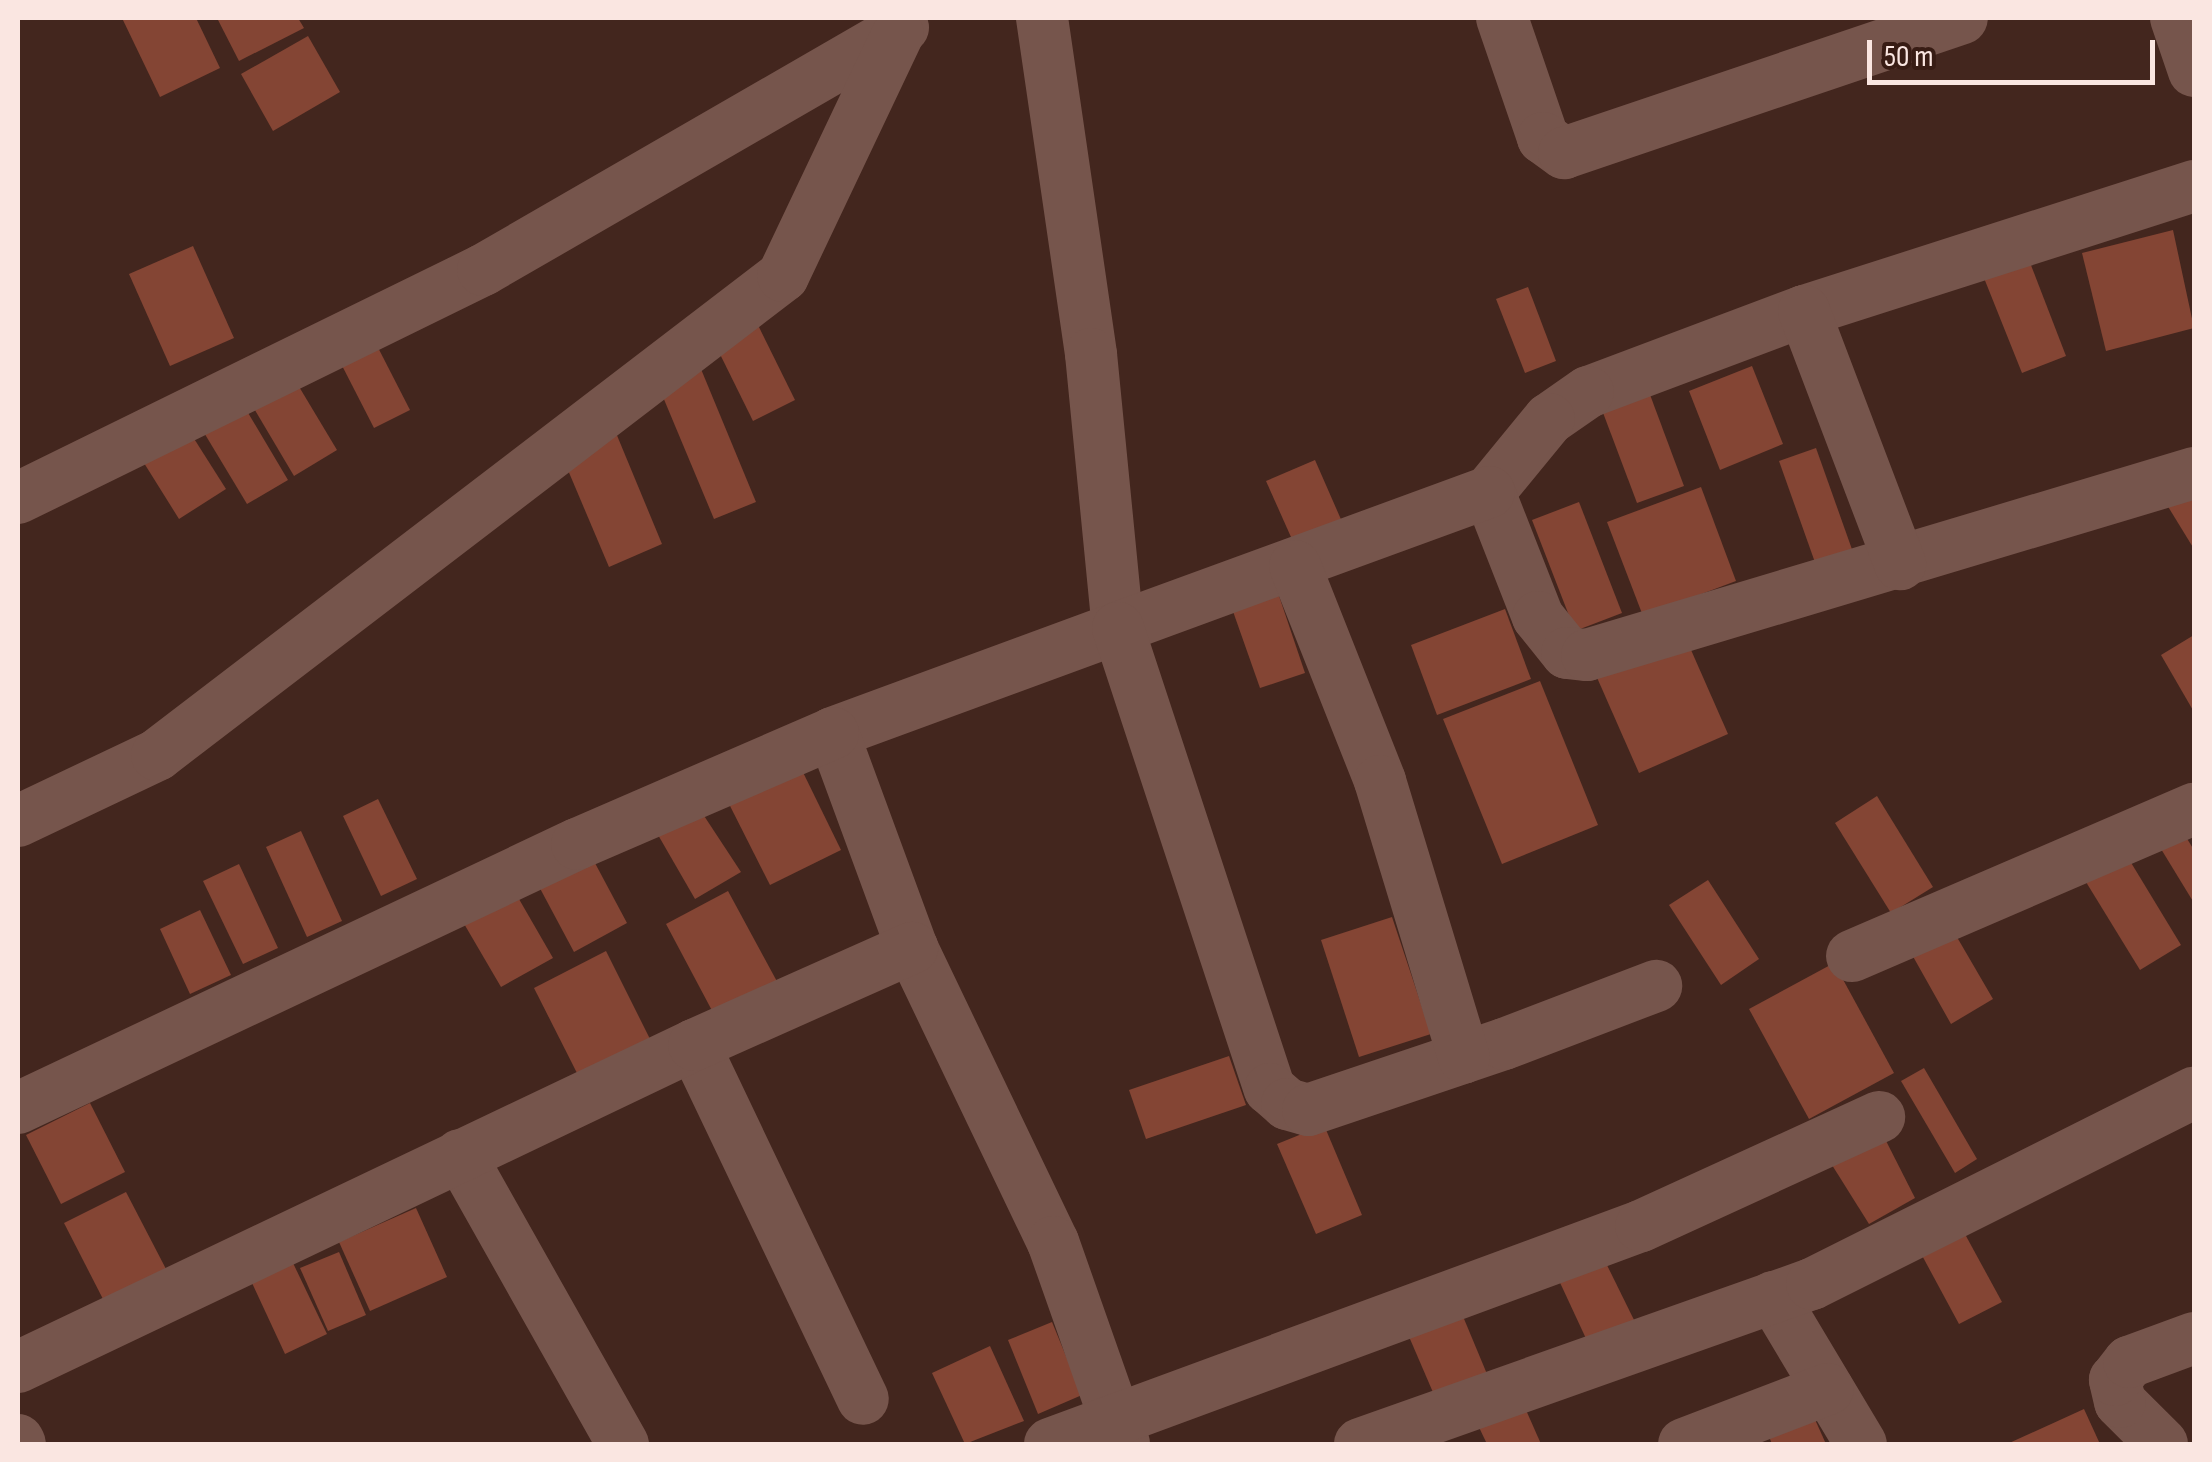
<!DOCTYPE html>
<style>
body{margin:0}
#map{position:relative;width:2212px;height:1462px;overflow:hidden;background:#43261e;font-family:"Sofia Sans Condensed",sans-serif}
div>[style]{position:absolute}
.building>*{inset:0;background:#844534}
.minor>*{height:52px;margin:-26px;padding:0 26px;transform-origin:26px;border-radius:26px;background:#76554c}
span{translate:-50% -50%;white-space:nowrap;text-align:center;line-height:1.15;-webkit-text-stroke:10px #381c14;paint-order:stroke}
.frame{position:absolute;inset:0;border:20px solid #fae6e1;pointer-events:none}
.scale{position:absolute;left:1867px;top:40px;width:288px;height:45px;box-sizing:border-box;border:5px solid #fae6e1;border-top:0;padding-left:12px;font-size:30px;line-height:35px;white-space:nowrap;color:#fae6e1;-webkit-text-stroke:8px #381c14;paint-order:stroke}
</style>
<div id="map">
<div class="building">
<div style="clip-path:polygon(122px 18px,196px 18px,220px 68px,160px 97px)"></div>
<div style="clip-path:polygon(217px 18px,298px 18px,304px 28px,239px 61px)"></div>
<div style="clip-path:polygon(308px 36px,340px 92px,273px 131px,241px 74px)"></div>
<div style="clip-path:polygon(2173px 230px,2194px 328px,2106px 351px,2082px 253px)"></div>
<div style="clip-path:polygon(193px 246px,234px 338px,170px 366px,129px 274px)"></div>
<div style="clip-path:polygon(2029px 260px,2066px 356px,2022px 373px,1984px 278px)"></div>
<div style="clip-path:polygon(1528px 287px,1556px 361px,1525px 373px,1496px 299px)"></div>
<div style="clip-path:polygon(752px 313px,795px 400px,753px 421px,714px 342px)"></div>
<div style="clip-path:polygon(369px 330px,410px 410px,374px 428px,333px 348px)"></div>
<div style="clip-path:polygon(696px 357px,756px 502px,714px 519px,658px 385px)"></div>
<div style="clip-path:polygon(1752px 366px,1783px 444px,1720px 470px,1689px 391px)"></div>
<div style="clip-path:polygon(289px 370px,337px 450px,294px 476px,246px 395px)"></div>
<div style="clip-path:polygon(1649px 392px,1684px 486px,1637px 503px,1602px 410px)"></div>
<div style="clip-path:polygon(241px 401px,288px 480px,247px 504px,200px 426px)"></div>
<div style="clip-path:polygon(186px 426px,226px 489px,179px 519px,139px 455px)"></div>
<div style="clip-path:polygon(616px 433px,662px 544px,609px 567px,562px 456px)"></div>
<div style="clip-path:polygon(1816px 448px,1854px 555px,1817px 568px,1779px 461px)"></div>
<div style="clip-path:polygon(1315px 460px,1343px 524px,1295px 546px,1266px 481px)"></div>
<div style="clip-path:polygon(2194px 481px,2194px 549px,2164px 500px)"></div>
<div style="clip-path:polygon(1701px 487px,1736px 581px,1643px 616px,1607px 522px)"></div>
<div style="clip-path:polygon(1579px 502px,1622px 613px,1575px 631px,1532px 520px)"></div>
<div style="clip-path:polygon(1275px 584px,1305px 673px,1260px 688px,1229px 600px)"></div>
<div style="clip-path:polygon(1505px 609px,1531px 679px,1437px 715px,1411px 645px)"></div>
<div style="clip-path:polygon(1684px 634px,1728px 734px,1639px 773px,1595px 673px)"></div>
<div style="clip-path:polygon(2194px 635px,2194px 712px,2161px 655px)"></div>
<div style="clip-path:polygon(1540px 681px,1598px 825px,1502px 864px,1443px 719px)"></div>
<div style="clip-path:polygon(796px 758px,841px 850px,770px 885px,724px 794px)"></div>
<div style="clip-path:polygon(1877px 796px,1933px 887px,1891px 913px,1835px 823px)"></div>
<div style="clip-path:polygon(378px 799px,417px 879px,381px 896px,343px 816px)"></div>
<div style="clip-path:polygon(693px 799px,741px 872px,695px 899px,650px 821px)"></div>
<div style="clip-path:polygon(2181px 829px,2194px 850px,2194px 903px,2158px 844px)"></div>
<div style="clip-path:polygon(301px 831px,342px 921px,307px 937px,266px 847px)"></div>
<div style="clip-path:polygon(588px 850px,627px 923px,574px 952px,535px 879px)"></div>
<div style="clip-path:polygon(2127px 856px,2181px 945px,2140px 970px,2086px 882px)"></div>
<div style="clip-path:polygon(239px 864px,278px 948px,243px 964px,203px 881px)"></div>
<div style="clip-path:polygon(508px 880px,553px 958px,501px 987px,456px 910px)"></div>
<div style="clip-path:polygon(1708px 880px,1759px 959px,1721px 985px,1669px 905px)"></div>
<div style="clip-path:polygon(728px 891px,780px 987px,717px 1020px,666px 924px)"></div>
<div style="clip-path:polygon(200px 910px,231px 975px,190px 994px,160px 929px)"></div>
<div style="clip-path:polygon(1392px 917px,1431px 1034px,1359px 1057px,1321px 940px)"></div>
<div style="clip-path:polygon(1947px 920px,1993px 999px,1951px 1024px,1906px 944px)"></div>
<div style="clip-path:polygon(606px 951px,651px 1041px,579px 1077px,534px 988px)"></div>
<div style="clip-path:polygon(1834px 963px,1894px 1073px,1809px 1119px,1749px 1009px)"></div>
<div style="clip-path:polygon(1229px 1056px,1246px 1105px,1146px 1139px,1129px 1090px)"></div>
<div style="clip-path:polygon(1924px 1068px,1977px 1159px,1955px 1173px,1901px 1081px)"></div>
<div style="clip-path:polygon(90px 1103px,125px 1172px,61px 1204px,26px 1135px)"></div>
<div style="clip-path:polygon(1324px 1125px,1362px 1215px,1316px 1234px,1277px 1144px)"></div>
<div style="clip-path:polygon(1880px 1129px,1915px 1198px,1869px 1224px,1827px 1157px)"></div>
<div style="clip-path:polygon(126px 1192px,166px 1269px,104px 1301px,64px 1223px)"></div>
<div style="clip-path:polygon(416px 1208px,447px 1277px,370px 1311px,339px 1242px)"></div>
<div style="clip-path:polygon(1960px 1225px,2002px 1302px,1959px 1324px,1918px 1248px)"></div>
<div style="clip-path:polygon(339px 1252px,366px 1315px,328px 1331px,300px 1268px)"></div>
<div style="clip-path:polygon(1602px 1255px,1636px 1324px,1589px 1345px,1556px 1274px)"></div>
<div style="clip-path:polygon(293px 1263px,327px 1334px,285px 1354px,252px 1283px)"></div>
<div style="clip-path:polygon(1457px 1302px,1487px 1374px,1435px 1397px,1404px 1325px)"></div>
<div style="clip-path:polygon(1052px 1322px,1082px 1395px,1038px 1414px,1008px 1340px)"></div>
<div style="clip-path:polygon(990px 1346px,1024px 1421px,965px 1444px,932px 1373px)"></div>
<div style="clip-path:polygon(1522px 1401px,1541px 1444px,1487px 1444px,1476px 1421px)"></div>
<div style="clip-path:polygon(2084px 1409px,2100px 1444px,2007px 1444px)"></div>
<div style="clip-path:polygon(1813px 1415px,1826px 1444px,1772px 1444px,1768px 1434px)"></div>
</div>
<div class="minor">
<div style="left:1042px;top:18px;width:340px;rotate:81.7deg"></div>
<div style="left:1091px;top:354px;width:275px;rotate:84.4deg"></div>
<div style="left:1118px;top:628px;width:304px;rotate:159.8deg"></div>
<div style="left:833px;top:733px;width:229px;rotate:69.8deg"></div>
<div style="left:912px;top:948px;width:326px;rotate:64.4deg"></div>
<div style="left:1053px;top:1242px;width:214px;rotate:70.6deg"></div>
<div style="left:1502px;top:18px;width:127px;rotate:71.1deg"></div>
<div style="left:1543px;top:138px;width:26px;rotate:36deg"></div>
<div style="left:1564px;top:153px;width:420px;rotate:-18.7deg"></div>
<div style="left:2176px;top:18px;width:56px;rotate:71.2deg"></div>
<div style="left:2194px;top:186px;width:410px;rotate:162.2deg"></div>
<div style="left:1804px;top:311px;width:231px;rotate:159.4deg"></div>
<div style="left:1588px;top:392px;width:47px;rotate:145.3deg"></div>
<div style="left:1549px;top:419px;width:94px;rotate:129.4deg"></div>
<div style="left:1489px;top:492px;width:134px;rotate:68.6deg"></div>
<div style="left:1538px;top:617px;width:46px;rotate:51.1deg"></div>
<div style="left:1567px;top:653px;width:20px;rotate:6deg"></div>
<div style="left:1587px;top:655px;width:634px;rotate:-16.69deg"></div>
<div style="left:1804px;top:311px;width:271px;rotate:69.2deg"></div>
<div style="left:1489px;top:492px;width:395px;rotate:159.9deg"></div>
<div style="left:1118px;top:628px;width:485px;rotate:71.8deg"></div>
<div style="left:1270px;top:1089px;width:23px;rotate:41deg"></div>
<div style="left:1287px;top:1104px;width:22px;rotate:16deg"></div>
<div style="left:1308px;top:1110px;width:207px;rotate:-18.6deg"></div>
<div style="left:1504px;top:1044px;width:163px;rotate:-20.9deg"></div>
<div style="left:18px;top:498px;width:518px;rotate:-26.12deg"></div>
<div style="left:483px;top:270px;width:485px;rotate:-30deg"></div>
<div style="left:1295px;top:566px;width:231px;rotate:68.4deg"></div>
<div style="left:1380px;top:781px;width:289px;rotate:73.1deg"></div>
<div style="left:18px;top:821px;width:154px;rotate:-25.4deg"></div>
<div style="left:157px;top:755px;width:788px;rotate:-37.42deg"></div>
<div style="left:783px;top:276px;width:268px;rotate:-64.6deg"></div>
<div style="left:1852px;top:956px;width:372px;rotate:-23.3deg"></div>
<div style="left:694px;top:1045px;width:392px;rotate:64.5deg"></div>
<div style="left:18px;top:1108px;width:618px;rotate:-25.28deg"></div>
<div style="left:577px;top:844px;width:279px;rotate:-23.4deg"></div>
<div style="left:460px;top:1155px;width:332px;rotate:60.6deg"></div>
<div style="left:1773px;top:1297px;width:171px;rotate:59.1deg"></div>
<div style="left:18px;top:1367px;width:749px;rotate:-25.47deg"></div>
<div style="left:694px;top:1045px;width:239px;rotate:-24deg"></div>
<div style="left:18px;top:1440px;width:4px;rotate:63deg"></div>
<div style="left:1050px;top:1444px;width:630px;rotate:-20.25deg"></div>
<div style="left:1641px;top:1226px;width:262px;rotate:-24.6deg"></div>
<div style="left:1360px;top:1444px;width:479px;rotate:-19.5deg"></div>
<div style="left:1812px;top:1284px;width:427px;rotate:-26.6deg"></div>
<div style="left:1684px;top:1444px;width:154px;rotate:-20.9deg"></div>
<div style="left:2162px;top:1444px;width:59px;rotate:-135deg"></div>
<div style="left:2120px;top:1402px;width:23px;rotate:-103deg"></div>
<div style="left:2115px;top:1380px;width:23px;rotate:-52deg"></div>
<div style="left:2129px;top:1362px;width:69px;rotate:-20.3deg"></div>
</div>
<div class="frame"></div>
<div class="scale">50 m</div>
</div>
